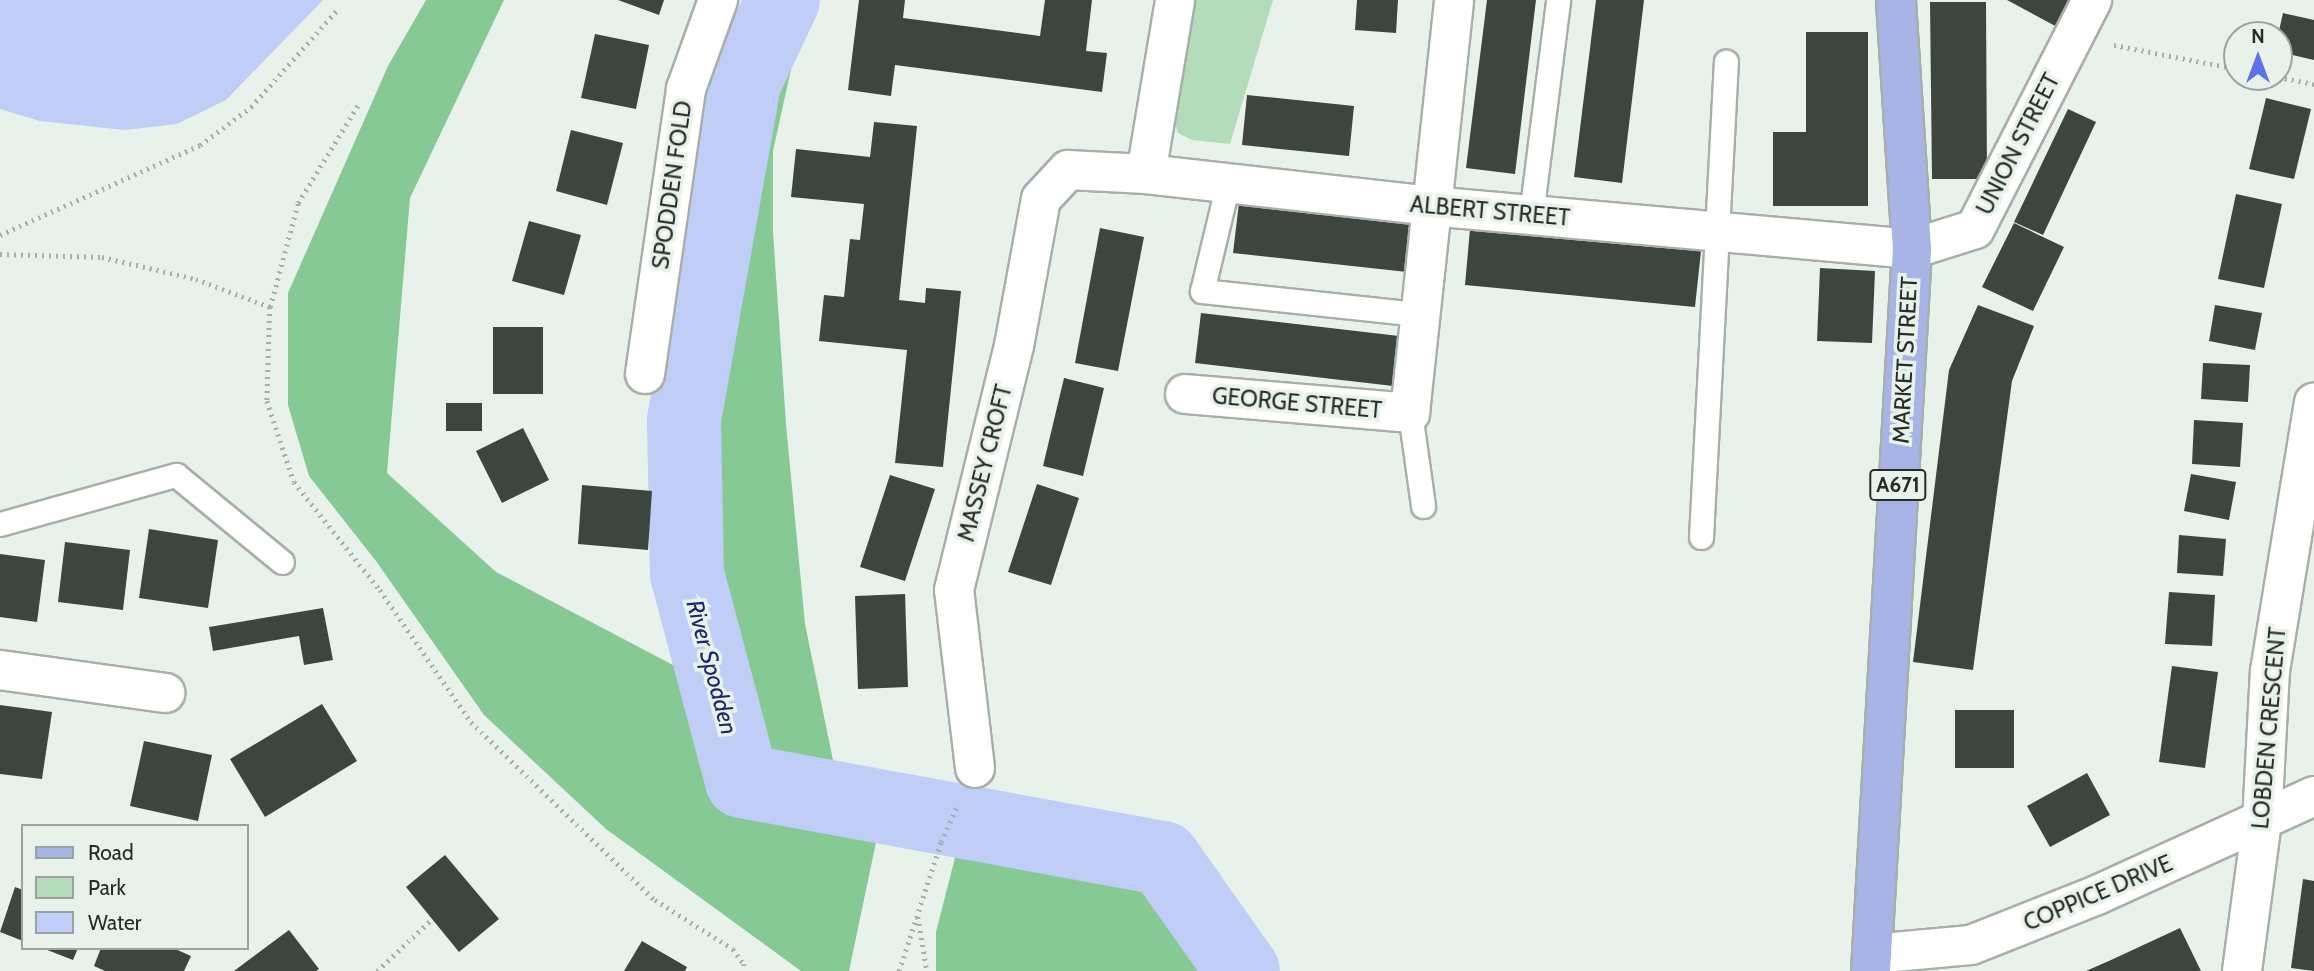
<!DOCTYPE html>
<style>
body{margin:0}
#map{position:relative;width:2314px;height:971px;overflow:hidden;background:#e9f2ea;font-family:Cabin,sans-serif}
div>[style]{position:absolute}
.green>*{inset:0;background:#b4dcbb}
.forest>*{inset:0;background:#87c995}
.water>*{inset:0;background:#c0cdf7}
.river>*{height:74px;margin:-37px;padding:0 37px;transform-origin:37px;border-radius:37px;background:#c0cdf7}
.building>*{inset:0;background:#3e453f}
.path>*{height:4.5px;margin-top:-2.25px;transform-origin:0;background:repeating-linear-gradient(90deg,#a8afa9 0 2px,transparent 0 7px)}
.roads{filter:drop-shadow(2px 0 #a7afa8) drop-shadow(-2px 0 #a7afa8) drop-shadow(0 2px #a7afa8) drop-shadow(0 -2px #a7afa8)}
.service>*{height:23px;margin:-11.5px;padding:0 11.5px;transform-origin:11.5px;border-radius:11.5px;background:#fff}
.minor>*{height:38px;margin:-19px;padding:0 19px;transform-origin:19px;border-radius:19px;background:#fff}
.primary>*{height:38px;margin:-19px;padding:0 19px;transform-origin:19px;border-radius:19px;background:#a8b4e6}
span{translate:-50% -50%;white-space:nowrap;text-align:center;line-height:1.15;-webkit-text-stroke:7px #e9f2ea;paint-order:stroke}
.shield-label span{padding:2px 5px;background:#e9f2ea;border:2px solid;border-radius:5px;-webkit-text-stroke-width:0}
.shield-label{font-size:21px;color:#282c29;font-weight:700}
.street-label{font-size:23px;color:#282c29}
.water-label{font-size:24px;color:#1d2470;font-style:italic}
.legend{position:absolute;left:21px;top:824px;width:228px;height:126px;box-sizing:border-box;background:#e9f2ea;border:2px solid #9ca39d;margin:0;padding:9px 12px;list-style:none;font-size:21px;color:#282c29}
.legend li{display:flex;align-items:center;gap:14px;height:35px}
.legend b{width:35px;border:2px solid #9ca39d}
.north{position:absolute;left:2223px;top:21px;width:70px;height:70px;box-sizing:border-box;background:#e9f2ea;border:2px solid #9ca39d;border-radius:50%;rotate:0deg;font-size:19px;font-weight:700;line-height:28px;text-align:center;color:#282c29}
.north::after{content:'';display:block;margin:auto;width:24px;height:32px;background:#5d72e9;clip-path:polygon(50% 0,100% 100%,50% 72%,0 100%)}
</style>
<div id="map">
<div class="green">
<div style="clip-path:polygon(1193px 0,1273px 0,1230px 144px,1192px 140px,1178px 133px,1174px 122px)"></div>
</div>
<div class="forest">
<div style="clip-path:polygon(426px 0,504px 0,410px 198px,387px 473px,496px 572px,692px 675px,722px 792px,879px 828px,849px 971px,801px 971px,606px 829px,484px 715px,376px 561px,309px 476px,288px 405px,288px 293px,388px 66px)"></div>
<div style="clip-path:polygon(795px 0,813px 0,799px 33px,773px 151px,773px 232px,786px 424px,805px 624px,834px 765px,896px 779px,888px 793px,749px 766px,704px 575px,699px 421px,754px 89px)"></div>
<div style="clip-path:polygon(960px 838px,1128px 873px,1206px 971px,936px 971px,936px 932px)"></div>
</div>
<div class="water">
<div style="clip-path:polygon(0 0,323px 0,226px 100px,177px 124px,125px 130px,40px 121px,0 109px)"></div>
</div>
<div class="river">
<div style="left:783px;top:0;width:92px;rotate:115.2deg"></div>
<div style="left:744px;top:83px;width:342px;rotate:100.1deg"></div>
<div style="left:684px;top:420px;width:154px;rotate:88.9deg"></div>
<div style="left:687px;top:574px;width:214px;rotate:75.1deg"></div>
<div style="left:742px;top:781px;width:428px;rotate:10.4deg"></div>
<div style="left:1163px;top:858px;width:138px;rotate:54.7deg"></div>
</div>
<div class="building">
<div style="clip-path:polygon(618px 0,664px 0,659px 15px)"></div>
<div style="clip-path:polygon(859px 0,905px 0,903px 18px,1040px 36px,1045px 0,1092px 0,1086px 51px,1107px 53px,1102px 92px,895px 65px,891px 96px,848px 90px)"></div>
<div style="clip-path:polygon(1357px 0,1398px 0,1396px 33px,1355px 30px)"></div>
<div style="clip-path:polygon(1487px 0,1536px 0,1515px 174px,1466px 168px)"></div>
<div style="clip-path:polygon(1596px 0,1644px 0,1622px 183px,1574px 177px)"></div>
<div style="clip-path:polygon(2007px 0,2074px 0,2059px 28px)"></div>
<div style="clip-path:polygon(1930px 2px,1986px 2px,1987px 179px,1932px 179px)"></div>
<div style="clip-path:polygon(2283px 13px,2314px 20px,2314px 60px,2279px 52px,2278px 35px)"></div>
<div style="clip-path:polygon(1806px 32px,1868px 32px,1868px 206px,1773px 206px,1773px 132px,1806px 132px)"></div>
<div style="clip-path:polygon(595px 34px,649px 45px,636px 109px,581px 98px)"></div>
<div style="clip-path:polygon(1247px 95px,1354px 106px,1349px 156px,1242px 145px)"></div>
<div style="clip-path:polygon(2266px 98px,2311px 109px,2294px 179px,2249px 169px)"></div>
<div style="clip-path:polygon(2068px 109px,2096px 122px,2043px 235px,2014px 222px)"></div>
<div style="clip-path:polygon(874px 122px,917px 126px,899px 300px,925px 303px,926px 288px,961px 291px,943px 467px,895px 463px,907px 350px,819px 341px,824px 295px,844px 297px,850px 239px,860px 240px,864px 204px,791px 197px,796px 149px,870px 157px)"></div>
<div style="clip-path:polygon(571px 130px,623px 143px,607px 205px,556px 191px)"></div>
<div style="clip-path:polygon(2236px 194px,2282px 204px,2264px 288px,2218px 279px)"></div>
<div style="clip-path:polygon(1239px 203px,1413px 222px,1407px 272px,1233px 253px)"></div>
<div style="clip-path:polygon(529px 221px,581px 235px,564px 295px,512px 281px)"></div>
<div style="clip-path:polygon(2014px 223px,2064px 247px,2033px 311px,1982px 287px)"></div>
<div style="clip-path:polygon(1100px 228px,1144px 237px,1118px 371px,1075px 363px)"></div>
<div style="clip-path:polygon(1470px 229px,1701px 251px,1695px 307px,1465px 285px)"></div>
<div style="clip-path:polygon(1820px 268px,1875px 271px,1872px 343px,1817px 341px)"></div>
<div style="clip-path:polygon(1978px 305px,2034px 326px,2012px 381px,1973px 670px,1913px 662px,1949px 370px)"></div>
<div style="clip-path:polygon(2215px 305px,2262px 313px,2255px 350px,2209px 341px)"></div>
<div style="clip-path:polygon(1201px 313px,1399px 336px,1393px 386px,1195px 363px)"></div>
<div style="clip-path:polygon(493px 327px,543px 327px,543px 394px,493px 394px)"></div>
<div style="clip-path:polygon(2203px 363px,2250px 365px,2248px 402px,2201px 399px)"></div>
<div style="clip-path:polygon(1064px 378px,1104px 388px,1083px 476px,1043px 466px)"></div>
<div style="clip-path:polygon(446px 403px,482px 403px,482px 431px,446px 431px)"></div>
<div style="clip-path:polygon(2194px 420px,2243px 423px,2240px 467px,2192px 464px)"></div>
<div style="clip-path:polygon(523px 428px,549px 480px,502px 503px,476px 451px)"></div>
<div style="clip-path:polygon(2191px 474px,2236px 482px,2229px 520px,2184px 511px)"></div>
<div style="clip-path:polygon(890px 475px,935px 489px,905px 581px,860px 567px)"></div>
<div style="clip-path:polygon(1037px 484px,1079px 498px,1051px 585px,1008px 572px)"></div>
<div style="clip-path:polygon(582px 485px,652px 491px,648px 550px,578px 544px)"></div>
<div style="clip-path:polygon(149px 529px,218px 540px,208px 608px,139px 598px)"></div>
<div style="clip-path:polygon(2179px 535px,2226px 539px,2223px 576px,2177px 573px)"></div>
<div style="clip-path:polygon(65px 542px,130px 550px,123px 610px,58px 602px)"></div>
<div style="clip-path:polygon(0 554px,45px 560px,37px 622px,0 617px)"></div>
<div style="clip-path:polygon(2169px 592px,2215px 595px,2212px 646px,2165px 644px)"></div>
<div style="clip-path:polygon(905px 594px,908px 687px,858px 689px,855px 596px)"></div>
<div style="clip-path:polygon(323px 608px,333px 660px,304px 665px,299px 636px,213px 651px,209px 627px)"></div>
<div style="clip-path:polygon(2172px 666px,2218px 672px,2205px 768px,2159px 762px)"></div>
<div style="clip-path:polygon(322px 704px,357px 761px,265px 817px,230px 759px)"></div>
<div style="clip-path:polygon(0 705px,52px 712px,42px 779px,0 774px)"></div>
<div style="clip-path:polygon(1955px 710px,2014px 710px,2014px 768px,1955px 768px)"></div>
<div style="clip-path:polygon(144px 741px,212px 755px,198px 821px,130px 806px)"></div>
<div style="clip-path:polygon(2087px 773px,2110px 815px,2050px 847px,2027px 806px)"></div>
<div style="clip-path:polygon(445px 855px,499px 919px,459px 952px,406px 887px)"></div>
<div style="clip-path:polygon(2303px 879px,2314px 881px,2314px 971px,2291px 968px)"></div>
<div style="clip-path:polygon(15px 887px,23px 890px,23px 941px,0 932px)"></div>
<div style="clip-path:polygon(2180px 928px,2201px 971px,2086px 971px,2111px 960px)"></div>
<div style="clip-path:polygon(289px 930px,319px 969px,316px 971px,234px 971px)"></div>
<div style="clip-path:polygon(642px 941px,687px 967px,685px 971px,624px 971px)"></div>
<div style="clip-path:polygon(42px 948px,78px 948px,73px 960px)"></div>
<div style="clip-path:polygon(101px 948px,173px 948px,191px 956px,184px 971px,105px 971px,94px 966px)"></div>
</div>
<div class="path">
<div style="left:2114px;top:45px;width:125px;rotate:11deg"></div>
<div style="left:2278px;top:77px;width:37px;rotate:11deg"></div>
<div style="left:0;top:235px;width:219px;rotate:-24.2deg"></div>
<div style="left:200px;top:145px;width:64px;rotate:-36.7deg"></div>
<div style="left:251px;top:107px;width:131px;rotate:-48.4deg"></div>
<div style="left:0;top:254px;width:102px;rotate:1.7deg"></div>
<div style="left:102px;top:257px;width:97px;rotate:13.2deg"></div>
<div style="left:196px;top:279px;width:79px;rotate:20.7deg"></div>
<div style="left:270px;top:307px;width:94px;rotate:91.8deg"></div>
<div style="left:267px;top:401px;width:85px;rotate:71.6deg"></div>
<div style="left:294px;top:482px;width:138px;rotate:51.5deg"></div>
<div style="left:380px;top:590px;width:160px;rotate:55.4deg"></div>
<div style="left:471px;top:722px;width:256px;rotate:44.1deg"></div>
<div style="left:655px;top:900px;width:92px;rotate:32.1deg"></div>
<div style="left:733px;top:949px;width:19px;rotate:54deg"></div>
<div style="left:744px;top:964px;width:7px;rotate:90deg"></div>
<div style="left:270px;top:307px;width:108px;rotate:-74.9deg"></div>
<div style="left:298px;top:203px;width:115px;rotate:-58.5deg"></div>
<div style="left:918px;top:917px;width:55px;rotate:80.5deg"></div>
<div style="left:377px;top:971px;width:76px;rotate:-43.4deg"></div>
<div style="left:899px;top:971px;width:136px;rotate:-72deg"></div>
<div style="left:941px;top:842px;width:42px;rotate:-65.9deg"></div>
</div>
<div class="roads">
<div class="service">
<div style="left:1228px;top:183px;width:111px;rotate:103.5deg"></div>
<div style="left:1202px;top:291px;width:218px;rotate:6.1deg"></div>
<div style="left:1531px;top:215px;width:217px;rotate:-82.8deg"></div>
<div style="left:1410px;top:413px;width:94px;rotate:82deg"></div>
<div style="left:0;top:524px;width:183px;rotate:-15.6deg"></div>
<div style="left:176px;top:475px;width:137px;rotate:39.4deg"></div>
<div style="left:1701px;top:537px;width:476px;rotate:-87deg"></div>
</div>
<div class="minor">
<div style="left:1146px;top:174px;width:176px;rotate:-80.5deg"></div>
<div style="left:645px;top:374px;width:288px;rotate:-81.8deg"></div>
<div style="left:686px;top:89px;width:95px;rotate:-70.2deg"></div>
<div style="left:1185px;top:394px;width:226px;rotate:4.8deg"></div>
<div style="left:1410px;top:413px;width:415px;rotate:-83.9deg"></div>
<div style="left:0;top:670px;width:167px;rotate:7.9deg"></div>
<div style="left:975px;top:768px;width:179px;rotate:-96.7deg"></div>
<div style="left:954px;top:590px;width:251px;rotate:-76.2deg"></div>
<div style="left:1014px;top:346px;width:149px;rotate:-79.6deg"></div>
<div style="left:1041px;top:199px;width:40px;rotate:-47deg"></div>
<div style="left:1068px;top:170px;width:78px;rotate:2.9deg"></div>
<div style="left:1146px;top:174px;width:286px;rotate:6.4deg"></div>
<div style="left:1430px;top:206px;width:484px;rotate:5.1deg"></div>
<div style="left:1912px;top:249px;width:66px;rotate:-17.6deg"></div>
<div style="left:1975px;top:229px;width:257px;rotate:-62.9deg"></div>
<div style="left:1872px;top:954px;width:99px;rotate:-5.2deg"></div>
<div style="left:1971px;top:945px;width:136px;rotate:-21.6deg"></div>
<div style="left:2097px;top:895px;width:239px;rotate:-24.5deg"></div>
<div style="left:2242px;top:971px;width:150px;rotate:-82.4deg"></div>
<div style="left:2262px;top:822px;width:151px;rotate:-87deg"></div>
<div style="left:2270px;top:671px;width:272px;rotate:-80.7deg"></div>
</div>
<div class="primary">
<div style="left:1871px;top:971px;width:723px;rotate:-86.75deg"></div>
<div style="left:1912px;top:249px;width:250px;rotate:-93.7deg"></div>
</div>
</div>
<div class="shield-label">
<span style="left:1898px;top:485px">A671</span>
</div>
<div class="street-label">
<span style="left:2018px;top:144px;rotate:-63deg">UNION STREET</span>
<span style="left:672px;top:185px;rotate:-82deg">SPODDEN FOLD</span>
<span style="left:1490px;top:211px;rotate:5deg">ALBERT STREET</span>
<span style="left:1905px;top:360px;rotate:-87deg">MARKET STREET</span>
<span style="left:1297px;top:403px;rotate:5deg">GEORGE STREET</span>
<span style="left:985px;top:463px;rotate:-76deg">MASSEY CROFT</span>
<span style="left:2269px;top:728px;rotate:-85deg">LOBDEN CRESCENT</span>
<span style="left:2098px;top:893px;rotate:-23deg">COPPICE DRIVE</span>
</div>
<div class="water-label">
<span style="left:712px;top:667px;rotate:75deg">River Spodden</span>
</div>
<ul class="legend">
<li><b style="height:9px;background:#a8b4e6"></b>Road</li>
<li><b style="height:19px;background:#b4dcbb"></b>Park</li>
<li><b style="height:19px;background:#c0cdf7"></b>Water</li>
</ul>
<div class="north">N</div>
</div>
